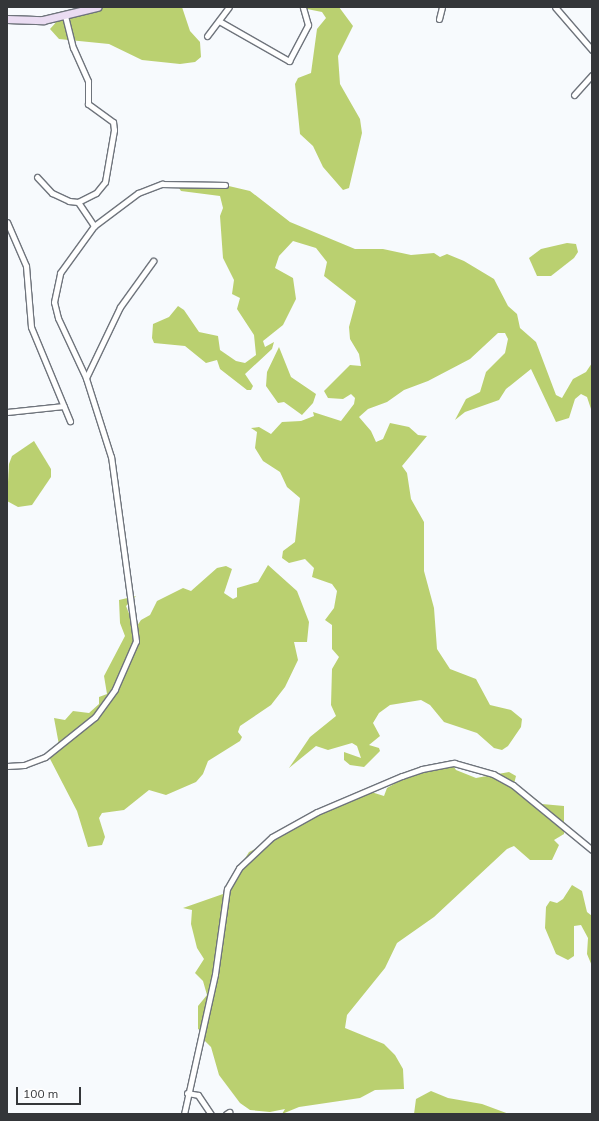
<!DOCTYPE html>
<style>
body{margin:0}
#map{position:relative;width:599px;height:1121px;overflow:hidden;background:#f7fafd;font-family:Mulish,sans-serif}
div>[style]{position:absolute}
.forest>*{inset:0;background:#bad070}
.roads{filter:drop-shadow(1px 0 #6f747c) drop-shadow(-1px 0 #6f747c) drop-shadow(0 1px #6f747c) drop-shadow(0 -1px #6f747c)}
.minor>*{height:5px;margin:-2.5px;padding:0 2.5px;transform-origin:2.5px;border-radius:2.5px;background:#fff}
.secondary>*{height:7px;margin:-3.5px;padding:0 3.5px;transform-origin:3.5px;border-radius:3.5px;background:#eadcf2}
span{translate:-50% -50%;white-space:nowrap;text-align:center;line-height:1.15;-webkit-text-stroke:4px #fff;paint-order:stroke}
.frame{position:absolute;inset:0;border:8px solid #343639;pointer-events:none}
.scale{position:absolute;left:16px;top:1087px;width:65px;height:18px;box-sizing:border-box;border:2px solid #343639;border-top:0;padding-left:5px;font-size:12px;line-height:14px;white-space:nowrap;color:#343639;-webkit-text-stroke:3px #fff;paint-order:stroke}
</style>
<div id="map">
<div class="forest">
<div style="clip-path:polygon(102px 7px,182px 7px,190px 31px,200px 42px,201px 57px,195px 62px,180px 64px,142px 60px,109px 44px,59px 39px,50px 29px,59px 19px)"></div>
<div style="clip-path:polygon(297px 7px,339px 7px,353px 26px,338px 56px,340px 84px,360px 119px,362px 133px,349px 188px,343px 190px,323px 167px,313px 146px,300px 134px,295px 84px,298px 78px,311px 73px,317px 29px,326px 18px,322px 12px)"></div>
<div style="clip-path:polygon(182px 181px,216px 183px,250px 191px,290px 222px,355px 249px,383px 249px,411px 255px,434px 253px,440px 257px,447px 254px,464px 261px,494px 279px,508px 306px,517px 314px,520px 328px,536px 342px,556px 395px,562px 398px,573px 379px,586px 372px,592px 363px,592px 412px,587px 397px,581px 394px,575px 399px,569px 418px,556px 422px,531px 369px,506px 389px,499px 400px,465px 412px,455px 420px,466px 399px,480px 392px,486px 372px,505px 353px,508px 339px,505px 333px,498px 333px,470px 359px,428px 381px,404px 390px,387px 402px,368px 409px,359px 417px,371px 431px,376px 442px,383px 439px,390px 423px,409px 427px,418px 435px,427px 436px,402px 466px,407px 473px,411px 499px,424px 522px,424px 571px,434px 608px,437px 649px,450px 669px,476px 679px,490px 705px,511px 710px,522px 719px,521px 727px,508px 746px,502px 750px,494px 748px,477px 733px,444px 722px,430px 705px,421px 700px,390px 705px,379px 713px,373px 723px,380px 736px,369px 745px,379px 748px,380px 751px,364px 767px,350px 765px,344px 760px,344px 752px,361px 758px,357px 746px,352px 743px,328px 750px,316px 746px,289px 768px,310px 737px,336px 716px,331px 705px,332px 669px,339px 657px,332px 649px,332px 625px,325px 620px,334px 608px,337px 591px,332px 584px,312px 577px,314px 568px,305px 559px,289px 563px,282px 558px,283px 551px,295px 542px,300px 498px,287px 487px,280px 472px,263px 461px,255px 448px,257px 432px,251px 428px,259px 427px,271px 434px,282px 422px,301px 421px,314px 416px,313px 412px,341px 421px,354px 404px,355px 398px,351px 394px,343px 399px,328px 398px,324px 391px,350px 365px,361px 366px,359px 354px,350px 339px,349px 327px,356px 301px,324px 276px,327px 262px,316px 248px,293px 241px,279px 256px,275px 268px,293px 278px,296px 299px,283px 325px,263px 341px,265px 347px,274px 342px,272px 349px,245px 374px,253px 386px,251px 390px,247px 390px,220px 369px,217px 360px,206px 363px,185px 346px,154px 343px,152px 338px,153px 324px,169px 317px,178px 306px,184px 310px,199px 332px,218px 336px,220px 350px,236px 361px,245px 363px,256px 355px,254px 335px,237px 309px,240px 298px,232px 294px,234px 280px,223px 258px,220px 216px,223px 208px,220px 196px,181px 191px,179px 188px)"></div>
<div style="clip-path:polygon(567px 243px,576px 244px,578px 252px,574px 258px,551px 276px,537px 276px,529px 258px,541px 249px)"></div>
<div style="clip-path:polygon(279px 347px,291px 377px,316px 394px,313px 403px,302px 415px,284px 402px,278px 403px,266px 386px,267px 372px)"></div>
<div style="clip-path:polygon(34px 441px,51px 469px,51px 477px,32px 505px,18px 507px,7px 501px,9px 464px,12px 456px)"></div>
<div style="clip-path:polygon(268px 565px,297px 591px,309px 622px,307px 642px,294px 642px,298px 660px,285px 687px,271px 705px,240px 726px,238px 732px,242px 737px,240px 741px,208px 761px,203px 774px,196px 782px,166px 795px,149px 790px,124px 810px,102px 813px,99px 818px,105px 837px,102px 845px,88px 847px,77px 811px,48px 755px,59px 745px,54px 718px,65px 720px,73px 711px,89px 713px,99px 704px,99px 697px,107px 694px,104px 676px,125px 636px,120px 623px,119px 600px,136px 596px,126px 606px,134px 626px,137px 626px,141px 620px,150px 615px,157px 601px,183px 588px,191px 591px,217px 568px,226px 566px,232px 569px,224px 593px,233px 599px,237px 597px,237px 588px,258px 582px)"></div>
<div style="clip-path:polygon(452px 764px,456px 770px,476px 778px,509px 772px,516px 776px,514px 784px,522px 796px,528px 793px,542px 804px,564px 806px,564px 834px,554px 840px,559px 845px,552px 860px,530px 860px,514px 846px,507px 849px,434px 917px,397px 943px,385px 968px,347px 1015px,345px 1028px,384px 1044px,395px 1055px,403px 1069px,404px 1089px,375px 1090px,360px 1098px,299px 1107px,282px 1114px,285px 1109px,270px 1112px,250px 1110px,240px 1103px,219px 1075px,211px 1047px,204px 1040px,205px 1033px,198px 1029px,198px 1006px,207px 995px,203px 981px,195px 973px,204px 959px,197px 948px,191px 924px,192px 910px,183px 908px,223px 894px,249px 852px,280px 836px,300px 820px,368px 791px,384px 796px,387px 788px,406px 777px)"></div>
<div style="clip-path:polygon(572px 885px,582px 891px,587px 912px,592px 916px,592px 966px,587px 954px,588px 938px,581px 925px,574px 926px,574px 956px,568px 960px,556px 954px,545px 928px,546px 907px,550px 901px,557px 903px,563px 899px)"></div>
<div style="clip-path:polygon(431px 1091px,448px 1098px,482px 1104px,509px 1114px,414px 1114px,416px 1099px)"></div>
</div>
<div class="roads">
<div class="minor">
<div style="left:555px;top:7px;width:57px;rotate:49.3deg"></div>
<div style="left:439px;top:19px;width:12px;rotate:-76deg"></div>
<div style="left:219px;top:21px;width:81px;rotate:29.7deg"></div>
<div style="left:289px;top:61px;width:41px;rotate:-62.2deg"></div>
<div style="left:308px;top:25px;width:19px;rotate:-106deg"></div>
<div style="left:207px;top:36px;width:36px;rotate:-53deg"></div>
<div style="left:574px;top:95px;width:27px;rotate:-48deg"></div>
<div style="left:37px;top:177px;width:22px;rotate:47deg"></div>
<div style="left:52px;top:193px;width:19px;rotate:25deg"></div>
<div style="left:69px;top:201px;width:9px;rotate:6deg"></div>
<div style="left:78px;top:202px;width:20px;rotate:-27deg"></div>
<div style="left:96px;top:193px;width:14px;rotate:-51deg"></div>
<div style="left:105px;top:182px;width:53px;rotate:-80.2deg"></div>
<div style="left:114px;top:130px;width:8px;rotate:-97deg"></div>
<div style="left:113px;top:122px;width:31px;rotate:-144deg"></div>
<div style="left:88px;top:104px;width:23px;rotate:-90deg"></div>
<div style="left:88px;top:81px;width:36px;rotate:-114deg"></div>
<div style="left:73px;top:48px;width:32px;rotate:-104deg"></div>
<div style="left:78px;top:202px;width:29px;rotate:56deg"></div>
<div style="left:7px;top:222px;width:48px;rotate:66.6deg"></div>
<div style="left:26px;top:266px;width:61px;rotate:85.3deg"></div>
<div style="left:31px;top:327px;width:102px;rotate:67.5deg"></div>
<div style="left:86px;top:378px;width:79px;rotate:-64.4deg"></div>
<div style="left:120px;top:307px;width:57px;rotate:-54.3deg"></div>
<div style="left:7px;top:412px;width:57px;rotate:-6deg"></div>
<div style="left:7px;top:766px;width:17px;rotate:-3deg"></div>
<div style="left:24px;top:765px;width:22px;rotate:-21deg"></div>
<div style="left:45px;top:757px;width:64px;rotate:-38.7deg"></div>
<div style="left:95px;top:717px;width:34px;rotate:-54deg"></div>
<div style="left:115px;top:689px;width:52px;rotate:-66.4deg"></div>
<div style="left:136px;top:641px;width:186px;rotate:-97.7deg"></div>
<div style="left:111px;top:457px;width:83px;rotate:-107.6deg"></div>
<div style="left:86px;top:378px;width:66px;rotate:-115deg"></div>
<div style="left:58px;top:318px;width:16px;rotate:-104deg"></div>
<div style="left:54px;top:302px;width:30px;rotate:-78deg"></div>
<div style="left:60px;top:273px;width:58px;rotate:-54.1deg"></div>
<div style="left:94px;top:226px;width:55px;rotate:-36.9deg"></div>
<div style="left:138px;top:193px;width:26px;rotate:-21deg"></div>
<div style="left:162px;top:184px;width:63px;rotate:0.9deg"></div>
<div style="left:187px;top:1093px;width:11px;rotate:10deg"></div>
<div style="left:198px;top:1095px;width:23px;rotate:56deg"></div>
<div style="left:184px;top:1114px;width:143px;rotate:-77.5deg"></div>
<div style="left:215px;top:974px;width:86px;rotate:-82deg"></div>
<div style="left:227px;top:889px;width:24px;rotate:-60deg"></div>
<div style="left:239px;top:868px;width:45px;rotate:-43.2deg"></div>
<div style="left:272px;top:837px;width:51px;rotate:-29.1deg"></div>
<div style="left:317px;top:812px;width:92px;rotate:-23deg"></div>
<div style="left:402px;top:776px;width:21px;rotate:-19deg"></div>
<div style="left:422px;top:769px;width:33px;rotate:-11deg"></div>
<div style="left:454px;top:763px;width:41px;rotate:15.8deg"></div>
<div style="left:493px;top:774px;width:23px;rotate:29deg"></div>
<div style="left:513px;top:785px;width:102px;rotate:39.4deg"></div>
<div style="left:226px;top:1114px;width:4px;rotate:-34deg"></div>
</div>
<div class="secondary">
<div style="left:7px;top:19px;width:36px;rotate:2deg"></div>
<div style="left:43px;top:20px;width:56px;rotate:-13.5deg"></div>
</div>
</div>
<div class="frame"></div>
<div class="scale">100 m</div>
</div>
